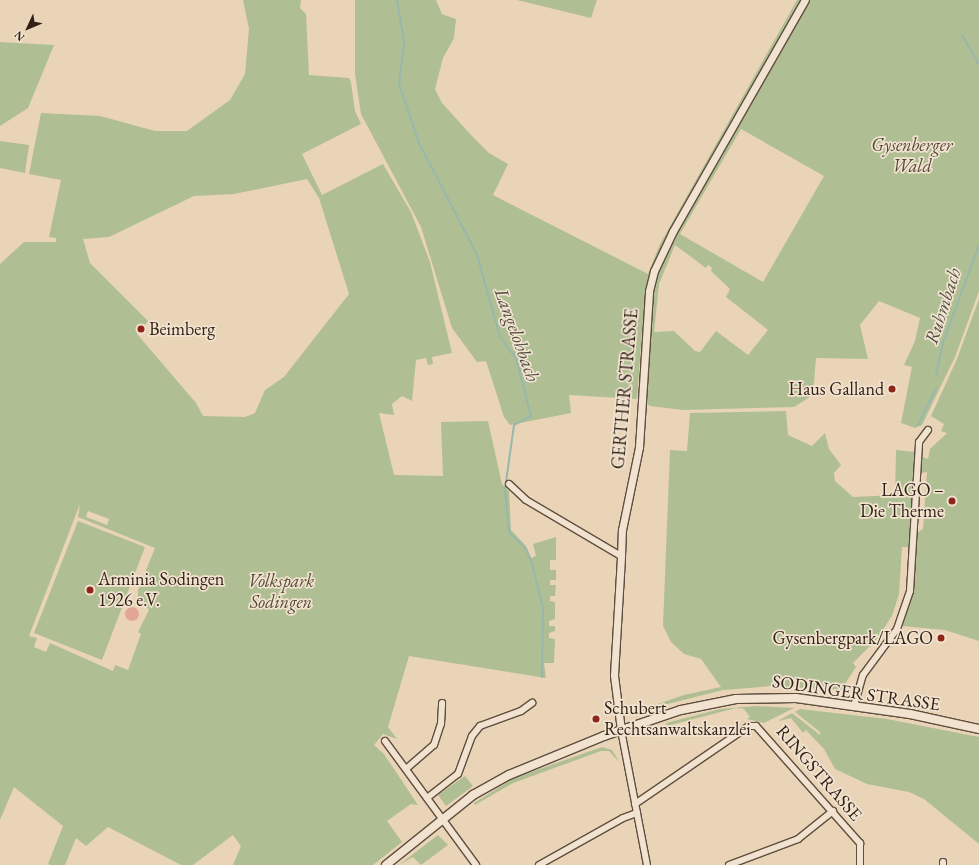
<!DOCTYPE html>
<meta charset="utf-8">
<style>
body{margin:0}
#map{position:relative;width:979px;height:865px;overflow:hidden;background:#e9d4b7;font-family:"EB Garamond",serif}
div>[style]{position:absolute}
.green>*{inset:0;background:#b0be93}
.stream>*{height:2px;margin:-1px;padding:0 1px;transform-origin:1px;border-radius:1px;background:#97b8ac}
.building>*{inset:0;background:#e2a698}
.round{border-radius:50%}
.roads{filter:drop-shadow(1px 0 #5f4d3e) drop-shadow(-1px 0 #5f4d3e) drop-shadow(0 1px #5f4d3e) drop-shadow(0 -1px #5f4d3e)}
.minor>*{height:6px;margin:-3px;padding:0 3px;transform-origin:3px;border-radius:3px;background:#f1e3d0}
.tertiary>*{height:7px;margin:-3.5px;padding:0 3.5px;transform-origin:3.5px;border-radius:3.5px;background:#f1e3d0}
.secondary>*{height:8px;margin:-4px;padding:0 4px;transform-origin:4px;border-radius:4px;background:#f1e3d0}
.dots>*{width:11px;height:11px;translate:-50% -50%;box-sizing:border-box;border:2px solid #f1e3d0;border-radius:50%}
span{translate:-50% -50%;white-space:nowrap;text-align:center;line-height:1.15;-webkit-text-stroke:3.5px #f1e3d0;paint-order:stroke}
.park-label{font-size:18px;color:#514834;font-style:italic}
.poi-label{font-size:18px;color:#312015}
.left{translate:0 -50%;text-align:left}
.right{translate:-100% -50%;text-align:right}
.street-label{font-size:18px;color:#312015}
.water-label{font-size:19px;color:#504e42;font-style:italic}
.north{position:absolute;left:8px;top:8px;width:40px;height:40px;-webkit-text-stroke:3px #f1e3d0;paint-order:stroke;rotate:226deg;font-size:11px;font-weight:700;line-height:16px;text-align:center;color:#312015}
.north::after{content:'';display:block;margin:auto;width:14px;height:18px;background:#312015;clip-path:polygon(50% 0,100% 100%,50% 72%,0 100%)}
</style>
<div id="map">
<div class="green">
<div style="clip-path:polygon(evenodd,243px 0,301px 0,300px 8px,306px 14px,309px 75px,349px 78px,351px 82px,355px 111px,361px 124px,302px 154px,322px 195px,383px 164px,411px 212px,430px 262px,452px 353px,432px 357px,433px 364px,428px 365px,426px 358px,416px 360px,412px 401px,402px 396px,392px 404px,394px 415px,379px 413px,394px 475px,443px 476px,441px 422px,488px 421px,502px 484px,509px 491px,511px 530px,526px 546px,531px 558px,536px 556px,533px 544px,556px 537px,556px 560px,550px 560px,550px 570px,556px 570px,556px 580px,550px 580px,550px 585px,556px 585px,555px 596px,550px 596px,550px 601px,555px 602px,555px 619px,549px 621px,549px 626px,555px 626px,555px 631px,549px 633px,549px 638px,555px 639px,554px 663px,544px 663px,546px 678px,409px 656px,388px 727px,397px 739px,383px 734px,374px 745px,384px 754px,418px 805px,411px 804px,387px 821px,402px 842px,373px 865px,233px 865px,241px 846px,233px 835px,193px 865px,181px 865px,108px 827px,86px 846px,76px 838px,65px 865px,50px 865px,48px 864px,63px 826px,14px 787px,0 820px,0 264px,24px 242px,56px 242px,56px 238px,49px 237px,61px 180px,29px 174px,41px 113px,100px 116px,155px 131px,187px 131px,230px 100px,245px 74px,249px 29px,243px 0,307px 179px,319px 198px,349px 294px,284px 377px,265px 390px,255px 413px,245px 417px,203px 416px,196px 403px,137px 334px,148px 321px,90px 263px,83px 239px,109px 237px,194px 196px,234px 194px,307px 179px,243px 0,80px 504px,78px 517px,155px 548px,138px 590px,138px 596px,149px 610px,138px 632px,141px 634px,128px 670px,115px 665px,113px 671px,50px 643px,46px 652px,34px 647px,37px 638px,29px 636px,80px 504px,243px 0,88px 511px,109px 519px,107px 525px,86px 517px,88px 511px)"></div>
<div style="clip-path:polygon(evenodd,355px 0,436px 0,442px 14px,456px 19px,454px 38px,443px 58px,435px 89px,442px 103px,472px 136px,489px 153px,508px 164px,493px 195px,648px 274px,660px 244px,797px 0,979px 0,979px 291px,955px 357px,922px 425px,915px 428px,901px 423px,912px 367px,904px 365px,915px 341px,920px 318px,879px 301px,860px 325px,868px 359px,816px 358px,813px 395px,794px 407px,683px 410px,650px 406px,646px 403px,649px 332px,642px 331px,637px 399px,569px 395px,571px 413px,510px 425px,504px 417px,486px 361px,477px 362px,452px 328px,421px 227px,361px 114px,355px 74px,355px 0,741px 129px,824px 176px,763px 282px,680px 234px,741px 129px,355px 0,675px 245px,706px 268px,708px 265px,712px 268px,711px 271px,730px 289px,726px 297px,768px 330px,748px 355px,716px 331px,700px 352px,695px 351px,674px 331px,654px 332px,659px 284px,675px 245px)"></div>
<div style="clip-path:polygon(517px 0,597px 0,591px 18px)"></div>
<div style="clip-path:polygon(0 42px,54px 45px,28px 108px,0 126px)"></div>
<div style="clip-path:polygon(0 141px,29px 145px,25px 173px,0 168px)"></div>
<div style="clip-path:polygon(979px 299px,979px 641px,945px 630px,902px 626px,913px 589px,917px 533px,923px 529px,927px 472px,921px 473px,922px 457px,928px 459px,930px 449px,947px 433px,941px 431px,944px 424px,931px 416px,957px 359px)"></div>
<div style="clip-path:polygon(786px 411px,788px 435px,812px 446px,825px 433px,829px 449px,841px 465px,834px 473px,835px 481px,853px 497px,895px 495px,896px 450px,915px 452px,910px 547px,902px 547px,899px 594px,892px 616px,876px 640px,853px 663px,856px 667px,841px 690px,772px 686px,723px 690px,632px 713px,684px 695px,721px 687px,701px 659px,684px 654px,671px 642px,663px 626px,670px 450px,687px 451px,690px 413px)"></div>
<div style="clip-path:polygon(78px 521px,145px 547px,102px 660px,34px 633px)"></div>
<div style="clip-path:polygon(757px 706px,794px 708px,764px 723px,747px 719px,750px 717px,744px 709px,736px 708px,667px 726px,666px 723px,720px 709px)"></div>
<div style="clip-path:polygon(800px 709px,887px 719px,979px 737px,979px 844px,924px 799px,909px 792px,867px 784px,835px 769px,824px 749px,806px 730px,803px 733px,791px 718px,778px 721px,792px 713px,820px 735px,820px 732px,795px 712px)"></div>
<div style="clip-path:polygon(602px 747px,612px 750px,620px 763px,609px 751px,601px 751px,513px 783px,475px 805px,474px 803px,514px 778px)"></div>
<div style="clip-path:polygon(465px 776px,473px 786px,446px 806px,438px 795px)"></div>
<div style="clip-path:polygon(438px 835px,448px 845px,421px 865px,413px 857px,399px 865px)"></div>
</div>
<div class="stream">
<div style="left:397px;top:0;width:43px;rotate:80.5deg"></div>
<div style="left:404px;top:42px;width:42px;rotate:96.8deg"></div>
<div style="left:399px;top:84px;width:62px;rotate:71.3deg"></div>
<div style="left:419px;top:143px;width:126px;rotate:62.6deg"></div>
<div style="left:477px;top:255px;width:85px;rotate:74.3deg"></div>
<div style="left:500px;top:337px;width:26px;rotate:53deg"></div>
<div style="left:516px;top:358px;width:60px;rotate:75.5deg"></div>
<div style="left:531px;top:416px;width:19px;rotate:152deg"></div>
<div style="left:514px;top:425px;width:65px;rotate:98deg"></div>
<div style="left:505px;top:489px;width:43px;rotate:84.7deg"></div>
<div style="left:509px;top:532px;width:24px;rotate:45deg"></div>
<div style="left:526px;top:549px;width:12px;rotate:66deg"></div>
<div style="left:531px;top:560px;width:49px;rotate:76deg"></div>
<div style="left:543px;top:608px;width:69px;rotate:90.8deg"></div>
<div style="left:962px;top:35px;width:34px;rotate:60deg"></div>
<div style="left:936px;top:376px;width:35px;rotate:-78deg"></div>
<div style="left:943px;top:342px;width:103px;rotate:-69.6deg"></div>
<div style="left:918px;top:425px;width:41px;rotate:-64.1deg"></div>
</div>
<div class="building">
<div class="round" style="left:125px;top:607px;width:14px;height:14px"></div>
</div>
<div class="roads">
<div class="minor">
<div style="left:509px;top:484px;width:23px;rotate:43deg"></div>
<div style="left:526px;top:500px;width:110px;rotate:30.5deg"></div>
<div style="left:854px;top:706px;width:32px;rotate:-74deg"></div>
<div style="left:863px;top:675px;width:57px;rotate:-53.5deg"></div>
<div style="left:897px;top:629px;width:40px;rotate:-71.1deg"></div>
<div style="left:910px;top:591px;width:149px;rotate:-86.5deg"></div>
<div style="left:919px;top:442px;width:15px;rotate:-53deg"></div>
<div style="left:621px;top:730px;width:137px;rotate:79.1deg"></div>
<div style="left:385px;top:741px;width:154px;rotate:53.7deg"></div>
<div style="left:406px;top:769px;width:37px;rotate:-41deg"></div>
<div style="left:434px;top:745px;width:22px;rotate:-72deg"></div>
<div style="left:441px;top:724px;width:21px;rotate:-87deg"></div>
<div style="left:427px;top:798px;width:39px;rotate:-38deg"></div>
<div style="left:458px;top:774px;width:40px;rotate:-69.8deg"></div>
<div style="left:472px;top:736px;width:13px;rotate:-51deg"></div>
<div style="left:480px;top:726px;width:44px;rotate:-20.1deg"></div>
<div style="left:521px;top:711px;width:14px;rotate:-36deg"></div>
<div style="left:635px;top:804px;width:138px;rotate:-34.4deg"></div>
<div style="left:749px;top:726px;width:7px"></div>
<div style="left:756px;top:726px;width:157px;rotate:48.4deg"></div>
<div style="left:860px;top:843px;width:22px;rotate:90deg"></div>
<div style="left:943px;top:862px;width:3px;rotate:90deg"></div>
<div style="left:539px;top:865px;width:96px;rotate:-29.2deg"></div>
<div style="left:623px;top:818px;width:15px;rotate:-20deg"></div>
<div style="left:729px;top:865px;width:74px;rotate:-20.6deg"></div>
<div style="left:798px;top:839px;width:45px;rotate:-38.7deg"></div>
</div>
<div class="tertiary">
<div style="left:621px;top:730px;width:55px;rotate:-97.3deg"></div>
<div style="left:614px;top:675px;width:119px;rotate:-86.6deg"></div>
<div style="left:621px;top:556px;width:26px;rotate:-88deg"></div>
<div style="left:622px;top:530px;width:85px;rotate:-78.4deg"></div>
<div style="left:639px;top:447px;width:156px;rotate:-86.3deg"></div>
<div style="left:649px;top:291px;width:21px;rotate:-76deg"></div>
<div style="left:654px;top:271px;width:44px;rotate:-64.6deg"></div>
<div style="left:673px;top:231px;width:266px;rotate:-60.3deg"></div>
</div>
<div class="secondary">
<div style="left:386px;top:865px;width:112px;rotate:-38.8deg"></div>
<div style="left:473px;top:795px;width:41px;rotate:-29.1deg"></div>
<div style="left:509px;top:775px;width:103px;rotate:-22.3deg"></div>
<div style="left:604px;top:736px;width:81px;rotate:-18.7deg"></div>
<div style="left:681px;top:710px;width:56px;rotate:-11.3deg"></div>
<div style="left:736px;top:699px;width:60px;rotate:-1deg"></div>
<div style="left:796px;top:698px;width:115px;rotate:8deg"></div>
<div style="left:910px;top:714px;width:71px;rotate:12.3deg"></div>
</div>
</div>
<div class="dots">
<div style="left:141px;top:329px;background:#8f2418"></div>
<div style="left:892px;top:389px;background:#8f2418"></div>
<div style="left:952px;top:501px;background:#8f2418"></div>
<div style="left:90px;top:590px;background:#8f2418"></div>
<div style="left:941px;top:638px;background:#8f2418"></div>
<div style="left:596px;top:719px;background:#8f2418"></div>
</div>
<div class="park-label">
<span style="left:912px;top:156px">Gysenberger<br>Wald</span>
<span style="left:281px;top:592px">Volkspark<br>Sodingen</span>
</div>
<div class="poi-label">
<span class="left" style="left:149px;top:329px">Beimberg</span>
<span class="right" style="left:884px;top:389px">Haus Galland</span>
<span class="right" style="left:944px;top:501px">LAGO –<br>Die Therme</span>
<span class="left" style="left:98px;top:590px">Arminia Sodingen<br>1926 e.V.</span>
<span class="right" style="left:933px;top:638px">Gysenbergpark/LAGO</span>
<span class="left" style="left:604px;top:719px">Schubert<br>Rechtsanwaltskanzlei</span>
</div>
<div class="street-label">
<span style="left:625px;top:389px;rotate:-85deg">GERTHER STRASSE</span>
<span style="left:856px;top:693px;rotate:8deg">SODINGER STRASSE</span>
<span style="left:819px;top:773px;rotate:49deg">RINGSTRASSE</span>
</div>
<div class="water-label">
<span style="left:943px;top:306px;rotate:-72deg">Ruhmbach</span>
<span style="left:517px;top:335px;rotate:70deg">Langelohbach</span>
</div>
<div class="north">N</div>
</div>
